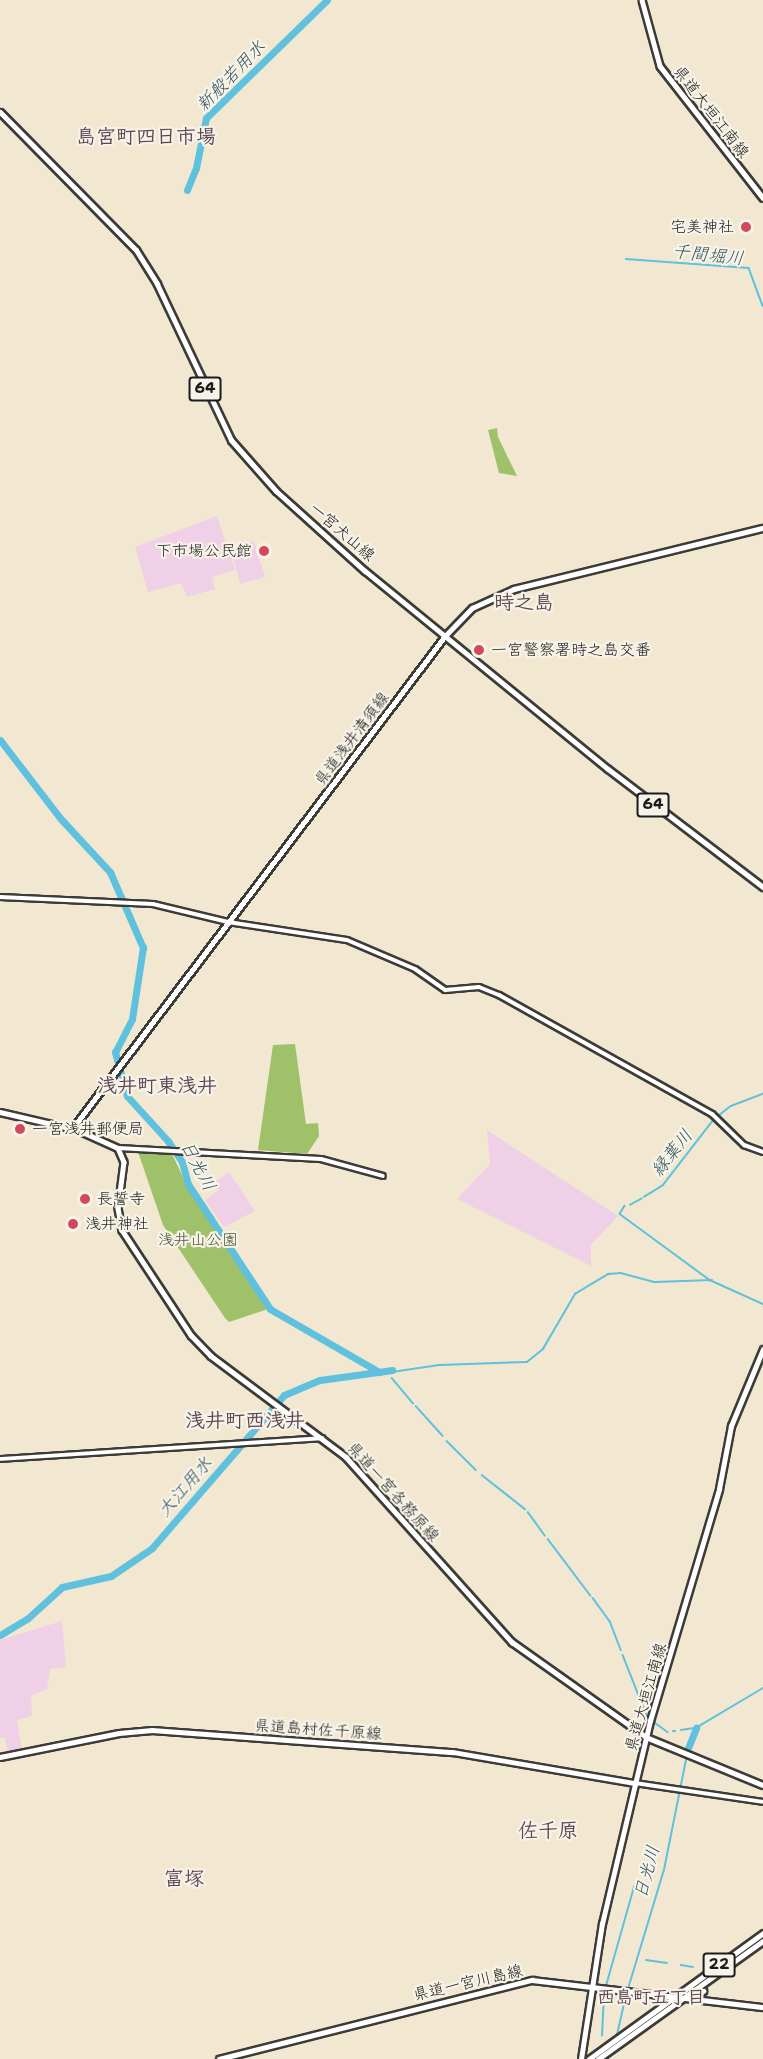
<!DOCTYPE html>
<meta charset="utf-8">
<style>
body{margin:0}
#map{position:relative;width:763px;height:2059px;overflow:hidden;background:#f2e8d1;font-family:"Shantell Sans","Klee One",sans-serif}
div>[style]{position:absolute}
.built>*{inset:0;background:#efd0e6}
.green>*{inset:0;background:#9fc16a}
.stream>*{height:1.5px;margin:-0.75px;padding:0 0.75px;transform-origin:0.75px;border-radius:0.75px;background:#5fc1dd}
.river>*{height:7px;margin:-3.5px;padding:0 3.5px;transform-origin:3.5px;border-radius:3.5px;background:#5fc1dd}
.roads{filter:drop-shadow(2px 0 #3c3b37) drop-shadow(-2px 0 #3c3b37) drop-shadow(0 2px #3c3b37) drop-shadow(0 -2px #3c3b37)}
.tertiary>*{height:4px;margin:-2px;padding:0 2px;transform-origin:2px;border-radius:2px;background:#fff}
.secondary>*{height:4.5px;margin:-2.25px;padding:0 2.25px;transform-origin:2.25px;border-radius:2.25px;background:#fff}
.primary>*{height:5px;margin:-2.5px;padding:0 2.5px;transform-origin:2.5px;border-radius:2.5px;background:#fff}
.trunk>*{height:5px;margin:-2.5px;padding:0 2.5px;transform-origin:2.5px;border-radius:2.5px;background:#fff}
.dots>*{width:16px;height:16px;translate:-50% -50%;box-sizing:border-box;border:3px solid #f7f3e8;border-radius:50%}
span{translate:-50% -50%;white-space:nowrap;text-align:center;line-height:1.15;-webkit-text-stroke:4.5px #f7f3e8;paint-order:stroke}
.shield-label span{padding:2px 4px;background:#f7f3e8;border:2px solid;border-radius:4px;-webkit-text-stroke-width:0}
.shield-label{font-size:15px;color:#1c1c1c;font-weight:700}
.street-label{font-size:16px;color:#1c1c1c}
.poi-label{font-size:16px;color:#1c1c1c}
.right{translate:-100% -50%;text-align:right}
.left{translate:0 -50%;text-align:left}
.park-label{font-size:16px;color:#4a5637}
.water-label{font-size:18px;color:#335660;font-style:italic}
.neighbourhood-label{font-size:18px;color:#5e4753;font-weight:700}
.quarter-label{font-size:20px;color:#5e4753;font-weight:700}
</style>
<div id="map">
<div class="built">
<div style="clip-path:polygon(217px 516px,235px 570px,212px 577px,215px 589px,187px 597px,181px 583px,148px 592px,135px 547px)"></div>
<div style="clip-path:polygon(254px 541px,265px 577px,240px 584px,231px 549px)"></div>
<div style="clip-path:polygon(487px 1130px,618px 1216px,591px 1245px,591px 1266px,457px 1199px,490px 1164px)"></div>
<div style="clip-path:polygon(229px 1172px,255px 1211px,224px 1227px,205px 1200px,219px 1190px,215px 1182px)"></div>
<div style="clip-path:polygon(62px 1621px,66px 1667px,50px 1669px,47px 1689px,31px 1696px,32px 1716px,17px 1720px,22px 1750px,8px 1753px,5px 1738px,0 1738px,0 1640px)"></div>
</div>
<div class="green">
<div style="clip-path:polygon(497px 428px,498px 437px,517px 476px,499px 473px,488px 430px)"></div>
<div style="clip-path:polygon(295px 1044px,306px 1124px,318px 1123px,319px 1136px,307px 1154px,258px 1150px,273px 1045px)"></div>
<div style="clip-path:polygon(137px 1149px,171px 1152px,187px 1185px,242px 1264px,268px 1309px,229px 1322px,225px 1318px,163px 1225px)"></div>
</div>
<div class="stream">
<div style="left:626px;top:259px;width:123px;rotate:4.2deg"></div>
<div style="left:749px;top:268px;width:40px;rotate:69.8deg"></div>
<div style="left:718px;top:1116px;width:16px;rotate:-38deg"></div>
<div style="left:731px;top:1106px;width:34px;rotate:-21deg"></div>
<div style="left:644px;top:1197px;width:22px;rotate:-32deg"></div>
<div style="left:663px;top:1185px;width:83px;rotate:-52.3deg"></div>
<div style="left:630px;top:1205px;width:13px;rotate:-29deg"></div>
<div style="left:625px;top:1206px;width:9px;rotate:122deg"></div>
<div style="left:620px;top:1214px;width:112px;rotate:36.3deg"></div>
<div style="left:710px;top:1280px;width:58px;rotate:24.4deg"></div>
<div style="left:392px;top:1372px;width:49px;rotate:-8.3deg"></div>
<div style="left:440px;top:1365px;width:87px;rotate:-2deg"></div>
<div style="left:527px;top:1362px;width:21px;rotate:-39deg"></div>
<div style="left:543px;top:1349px;width:64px;rotate:-59.8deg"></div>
<div style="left:575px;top:1294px;width:39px;rotate:-31deg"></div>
<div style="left:608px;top:1274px;width:13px;rotate:-4deg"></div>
<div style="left:621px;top:1273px;width:35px;rotate:15deg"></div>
<div style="left:655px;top:1282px;width:57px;rotate:-2deg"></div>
<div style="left:392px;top:1378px;width:33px;rotate:50deg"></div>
<div style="left:416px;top:1406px;width:40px;rotate:48deg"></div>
<div style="left:447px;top:1441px;width:41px;rotate:45deg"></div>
<div style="left:482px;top:1475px;width:55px;rotate:38.3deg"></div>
<div style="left:528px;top:1512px;width:29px;rotate:54deg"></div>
<div style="left:548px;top:1539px;width:71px;rotate:53deg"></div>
<div style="left:593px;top:1598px;width:29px;rotate:54deg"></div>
<div style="left:610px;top:1621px;width:31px;rotate:69deg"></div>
<div style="left:623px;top:1655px;width:68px;rotate:68.4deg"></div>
<div style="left:654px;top:1722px;width:17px;rotate:36deg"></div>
<div style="left:681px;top:1730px;width:15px;rotate:-8deg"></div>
<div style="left:696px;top:1728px;width:78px;rotate:-30.8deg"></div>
<div style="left:673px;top:1731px;width:2px"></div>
<div style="left:646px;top:1960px;width:21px;rotate:8deg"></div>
<div style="left:681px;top:1965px;width:12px;rotate:9deg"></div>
<div style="left:606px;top:1986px;width:103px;rotate:-74.2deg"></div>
<div style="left:628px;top:1989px;width:124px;rotate:-73.2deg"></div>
<div style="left:664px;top:1870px;width:112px;rotate:-78.7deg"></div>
<div style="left:617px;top:2035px;width:41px;rotate:-77.3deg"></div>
<div style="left:602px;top:2036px;width:43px;rotate:-87.3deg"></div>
<div style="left:608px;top:2059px;width:5px;rotate:-68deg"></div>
</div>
<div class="river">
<div style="left:187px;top:190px;width:24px;rotate:-68deg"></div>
<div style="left:196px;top:168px;width:51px;rotate:-78.7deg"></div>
<div style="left:206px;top:118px;width:169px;rotate:-44.3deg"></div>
<div style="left:0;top:740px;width:98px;rotate:52.4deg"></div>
<div style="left:60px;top:818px;width:74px;rotate:47.2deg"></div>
<div style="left:110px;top:872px;width:83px;rotate:66.5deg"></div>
<div style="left:143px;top:947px;width:73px;rotate:98.7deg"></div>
<div style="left:132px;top:1019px;width:37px;rotate:117deg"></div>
<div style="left:115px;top:1052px;width:46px;rotate:74.7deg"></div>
<div style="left:127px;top:1096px;width:61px;rotate:47.7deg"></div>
<div style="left:168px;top:1141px;width:25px;rotate:56deg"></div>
<div style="left:182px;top:1162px;width:23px;rotate:75deg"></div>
<div style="left:188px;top:1184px;width:149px;rotate:56.7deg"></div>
<div style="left:270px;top:1309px;width:126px;rotate:30deg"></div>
<div style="left:0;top:1635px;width:31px;rotate:-31deg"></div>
<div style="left:27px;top:1619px;width:47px;rotate:-42.4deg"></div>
<div style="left:62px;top:1587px;width:50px;rotate:-12.7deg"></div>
<div style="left:111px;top:1576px;width:50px;rotate:-34.3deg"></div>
<div style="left:152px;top:1548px;width:202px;rotate:-49.2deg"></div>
<div style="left:284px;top:1395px;width:39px;rotate:-23deg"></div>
<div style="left:320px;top:1380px;width:73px;rotate:-7.9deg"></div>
<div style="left:688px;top:1748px;width:22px;rotate:-68deg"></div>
</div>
<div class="roads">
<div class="tertiary">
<div style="left:0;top:897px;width:153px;rotate:2.6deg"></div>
<div style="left:153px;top:904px;width:77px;rotate:13.5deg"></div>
<div style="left:228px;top:922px;width:120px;rotate:8.6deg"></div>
<div style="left:347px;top:940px;width:74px;rotate:23.1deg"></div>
<div style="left:415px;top:969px;width:37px;rotate:35deg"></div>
<div style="left:445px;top:990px;width:34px;rotate:-5deg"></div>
<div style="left:479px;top:987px;width:22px;rotate:22deg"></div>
<div style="left:499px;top:995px;width:244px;rotate:29.2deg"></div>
<div style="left:712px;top:1114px;width:45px;rotate:44.1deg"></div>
<div style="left:744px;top:1145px;width:20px;rotate:20deg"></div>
<div style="left:118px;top:1148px;width:203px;rotate:3.1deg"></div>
<div style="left:321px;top:1159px;width:64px;rotate:15.3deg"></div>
<div style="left:0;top:1459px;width:323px;rotate:-3.7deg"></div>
<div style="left:635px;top:1783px;width:129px;rotate:8.4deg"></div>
</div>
<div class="secondary">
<div style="left:642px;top:0;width:68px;rotate:74.7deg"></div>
<div style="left:660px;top:66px;width:167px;rotate:52deg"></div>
<div style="left:0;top:1112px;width:80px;rotate:13deg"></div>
<div style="left:78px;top:1130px;width:44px;rotate:24.2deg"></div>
<div style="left:118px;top:1148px;width:15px;rotate:67deg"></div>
<div style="left:124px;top:1162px;width:46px;rotate:97.4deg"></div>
<div style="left:118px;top:1208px;width:22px;rotate:80deg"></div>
<div style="left:122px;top:1230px;width:126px;rotate:56.7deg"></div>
<div style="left:191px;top:1335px;width:29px;rotate:46deg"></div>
<div style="left:211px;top:1356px;width:169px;rotate:36.8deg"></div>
<div style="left:346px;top:1457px;width:249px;rotate:48.1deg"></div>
<div style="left:512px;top:1642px;width:164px;rotate:35.3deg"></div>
<div style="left:646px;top:1737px;width:126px;rotate:22.3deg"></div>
<div style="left:72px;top:1129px;width:618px;rotate:-52.89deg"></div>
<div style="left:445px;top:636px;width:39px;rotate:-46deg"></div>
<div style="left:472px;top:608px;width:46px;rotate:-24.3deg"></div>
<div style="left:514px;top:589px;width:256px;rotate:-13.8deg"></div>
<div style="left:0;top:1757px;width:121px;rotate:-11.4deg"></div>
<div style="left:119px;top:1733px;width:33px;rotate:-5deg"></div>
<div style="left:152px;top:1730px;width:302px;rotate:4.2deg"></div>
<div style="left:453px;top:1752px;width:185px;rotate:9.7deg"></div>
<div style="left:219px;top:2059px;width:323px;rotate:-14.2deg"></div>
<div style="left:532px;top:1980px;width:233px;rotate:6.7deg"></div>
<div style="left:581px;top:2059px;width:137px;rotate:-81.2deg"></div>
<div style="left:602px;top:1924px;width:209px;rotate:-76.7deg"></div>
<div style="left:650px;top:1721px;width:242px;rotate:-73.4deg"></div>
<div style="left:719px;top:1489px;width:64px;rotate:-79.2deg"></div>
<div style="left:731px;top:1426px;width:83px;rotate:-67.4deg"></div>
</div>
<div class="primary">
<div style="left:0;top:112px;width:194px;rotate:45.4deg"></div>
<div style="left:136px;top:250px;width:40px;rotate:58deg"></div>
<div style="left:157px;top:284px;width:173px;rotate:64.6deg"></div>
<div style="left:231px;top:440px;width:68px;rotate:48.6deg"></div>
<div style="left:276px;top:491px;width:120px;rotate:42deg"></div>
<div style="left:365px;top:571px;width:313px;rotate:39.2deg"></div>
<div style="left:608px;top:769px;width:195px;rotate:37.3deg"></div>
</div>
<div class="trunk">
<div style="left:692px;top:1999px;width:14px;rotate:-36deg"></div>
<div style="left:589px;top:2059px;width:215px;rotate:-35.9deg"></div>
<div style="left:598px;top:2059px;width:203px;rotate:-35.6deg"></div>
</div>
</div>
<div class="dots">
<div style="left:746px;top:227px;background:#d1495b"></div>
<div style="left:264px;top:551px;background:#d1495b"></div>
<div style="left:479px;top:650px;background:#d1495b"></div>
<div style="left:20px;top:1129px;background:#d1495b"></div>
<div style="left:85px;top:1199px;background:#d1495b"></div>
<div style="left:73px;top:1224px;background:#d1495b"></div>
</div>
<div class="shield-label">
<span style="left:205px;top:389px">64</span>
<span style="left:653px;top:805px">64</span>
<span style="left:719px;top:1965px">22</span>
</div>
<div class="street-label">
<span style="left:711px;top:112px;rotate:52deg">県道大垣江南線</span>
<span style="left:342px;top:532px;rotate:41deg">一宮犬山線</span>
<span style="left:352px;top:739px;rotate:-53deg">県道浅井清須線</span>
<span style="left:393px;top:1492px;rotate:48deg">県道一宮各務原線</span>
<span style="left:646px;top:1697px;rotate:-74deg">県道大垣江南線</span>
<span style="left:318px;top:1730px;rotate:4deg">県道島村佐千原線</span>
<span style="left:468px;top:1983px;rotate:-13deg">県道一宮川島線</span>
</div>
<div class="poi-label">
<span class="right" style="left:734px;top:227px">宅美神社</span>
<span class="right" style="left:252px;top:551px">下市場公民館</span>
<span class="left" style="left:491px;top:650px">一宮警察署時之島交番</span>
<span class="left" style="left:32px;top:1129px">一宮浅井郵便局</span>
<span class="left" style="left:97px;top:1199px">長誓寺</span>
<span class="left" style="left:85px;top:1224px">浅井神社</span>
</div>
<div class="park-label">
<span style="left:198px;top:1240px">浅井山公園</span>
</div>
<div class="water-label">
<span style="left:231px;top:76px;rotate:-46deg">新般若用水</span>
<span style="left:708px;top:255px;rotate:6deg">千間堀川</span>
<span style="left:672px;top:1153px;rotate:-51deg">縁葉川</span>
<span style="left:198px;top:1166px;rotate:62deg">日光川</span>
<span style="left:185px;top:1487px;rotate:-49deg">大江用水</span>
<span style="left:647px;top:1872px;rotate:-75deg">日光川</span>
</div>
<div class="neighbourhood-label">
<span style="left:651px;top:1997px">西島町五丁目</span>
</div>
<div class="quarter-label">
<span style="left:146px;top:136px">島宮町四日市場</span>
<span style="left:524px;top:602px">時之島</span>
<span style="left:157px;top:1085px">浅井町東浅井</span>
<span style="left:245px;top:1420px">浅井町西浅井</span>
<span style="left:548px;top:1830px">佐千原</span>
<span style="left:184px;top:1878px">富塚</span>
</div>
</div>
